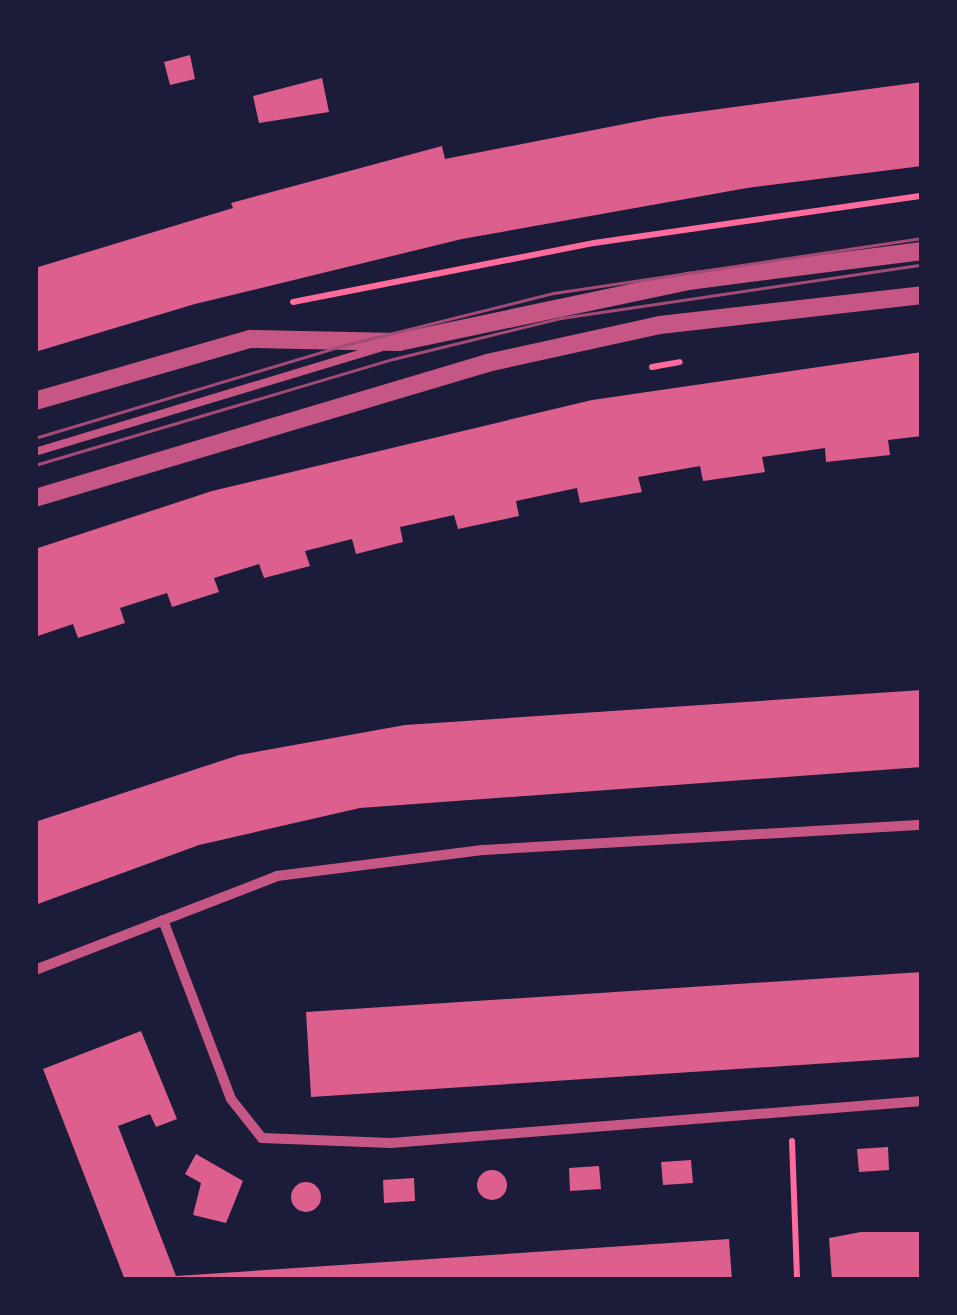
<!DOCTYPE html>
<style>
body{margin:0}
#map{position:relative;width:957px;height:1315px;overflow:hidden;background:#1b1b3a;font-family:"IBM Plex Serif",serif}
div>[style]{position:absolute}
.building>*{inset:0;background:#dd5f8e}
.round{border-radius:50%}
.path>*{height:6px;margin:-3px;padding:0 3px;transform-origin:3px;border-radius:3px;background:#ff6b9d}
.service>*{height:8px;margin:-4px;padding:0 4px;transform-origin:4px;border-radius:4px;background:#c65784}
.minor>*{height:10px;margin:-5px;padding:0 5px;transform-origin:5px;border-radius:5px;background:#c65784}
.tertiary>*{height:18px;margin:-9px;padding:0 9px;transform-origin:9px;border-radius:9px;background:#c65784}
.tram>*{height:2.5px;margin:-1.25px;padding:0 1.25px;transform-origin:1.25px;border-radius:1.25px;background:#a44b75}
span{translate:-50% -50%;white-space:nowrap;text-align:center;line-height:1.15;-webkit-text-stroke:9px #1b1b3a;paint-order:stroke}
.frame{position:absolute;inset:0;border:38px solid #1b1b3a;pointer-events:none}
</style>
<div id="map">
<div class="building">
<div style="clip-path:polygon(190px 55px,195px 79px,170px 85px,164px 62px)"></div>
<div style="clip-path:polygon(322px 78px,329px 112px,259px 123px,253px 96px)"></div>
<div style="clip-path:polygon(922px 82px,922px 166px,747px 188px,462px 239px,195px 304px,35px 352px,35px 268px,233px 208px,231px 203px,442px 146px,445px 159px,660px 117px)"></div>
<div style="clip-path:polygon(922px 352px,922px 436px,888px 440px,890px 455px,826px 462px,825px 448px,762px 457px,765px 472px,703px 481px,700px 466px,638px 477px,642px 492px,580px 503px,577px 488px,516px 501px,519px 516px,458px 529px,454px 515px,400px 527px,403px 542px,356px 554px,352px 539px,305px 551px,310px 566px,264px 578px,259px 564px,214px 578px,219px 592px,172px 607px,167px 593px,120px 608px,125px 623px,78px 638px,73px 624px,35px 637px,35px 549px,212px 491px,592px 400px)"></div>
<div style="clip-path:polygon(922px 690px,922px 767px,360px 808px,199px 845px,35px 905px,35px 822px,239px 755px,405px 725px)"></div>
<div style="clip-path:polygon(922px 972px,922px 1057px,311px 1097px,306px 1012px)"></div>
<div style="clip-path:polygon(141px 1031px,177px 1119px,156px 1127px,150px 1114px,118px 1126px,176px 1276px,729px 1239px,732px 1280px,125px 1280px,43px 1069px)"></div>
<div style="clip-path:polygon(888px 1147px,889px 1170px,859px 1172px,857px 1149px)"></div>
<div style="clip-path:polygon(196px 1154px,243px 1181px,226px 1223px,193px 1215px,201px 1183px,185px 1174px)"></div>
<div style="clip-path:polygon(691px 1160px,693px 1183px,663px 1185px,661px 1162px)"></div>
<div style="clip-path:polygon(599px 1166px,601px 1189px,570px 1191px,569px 1168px)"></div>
<div class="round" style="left:477px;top:1170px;width:30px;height:30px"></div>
<div style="clip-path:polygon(414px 1178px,415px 1201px,384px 1203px,383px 1180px)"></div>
<div class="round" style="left:291px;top:1182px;width:30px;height:30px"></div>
<div style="clip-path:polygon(861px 1232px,922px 1232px,922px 1280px,832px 1280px,829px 1238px)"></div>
</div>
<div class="path">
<div style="left:293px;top:302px;width:307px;rotate:-11.1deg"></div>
<div style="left:594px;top:243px;width:331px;rotate:-8.2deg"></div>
<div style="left:652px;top:367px;width:28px;rotate:-10deg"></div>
<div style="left:792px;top:1141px;width:139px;rotate:87.9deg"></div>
</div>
<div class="service">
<div style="left:35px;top:452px;width:360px;rotate:-16.8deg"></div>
</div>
<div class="minor">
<div style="left:163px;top:920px;width:191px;rotate:69.2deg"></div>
<div style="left:231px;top:1099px;width:50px;rotate:51.5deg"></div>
<div style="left:262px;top:1138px;width:129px;rotate:2.2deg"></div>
<div style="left:391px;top:1143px;width:533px;rotate:-4.52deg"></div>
<div style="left:35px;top:970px;width:260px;rotate:-21.2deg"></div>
<div style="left:277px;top:876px;width:209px;rotate:-7.2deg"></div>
<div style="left:484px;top:850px;width:439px;rotate:-3.3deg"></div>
</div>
<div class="tertiary">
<div style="left:35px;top:401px;width:224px;rotate:-16.1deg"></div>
<div style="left:250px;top:339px;width:149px;rotate:1.2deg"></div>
<div style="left:399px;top:342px;width:295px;rotate:-11.9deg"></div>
<div style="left:688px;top:281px;width:236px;rotate:-7.3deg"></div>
<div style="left:35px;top:498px;width:472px;rotate:-16.6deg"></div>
<div style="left:487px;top:363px;width:177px;rotate:-12.4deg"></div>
<div style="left:660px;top:325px;width:264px;rotate:-6.5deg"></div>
</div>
<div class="tram">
<div style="left:35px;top:438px;width:328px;rotate:-16.7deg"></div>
<div style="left:349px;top:344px;width:211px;rotate:-14deg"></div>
<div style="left:554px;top:293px;width:372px;rotate:-8.5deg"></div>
<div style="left:35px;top:465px;width:373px;rotate:-16.5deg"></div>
<div style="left:393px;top:359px;width:173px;rotate:-13.7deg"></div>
<div style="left:561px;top:318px;width:365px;rotate:-8.4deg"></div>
</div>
<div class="frame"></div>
</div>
